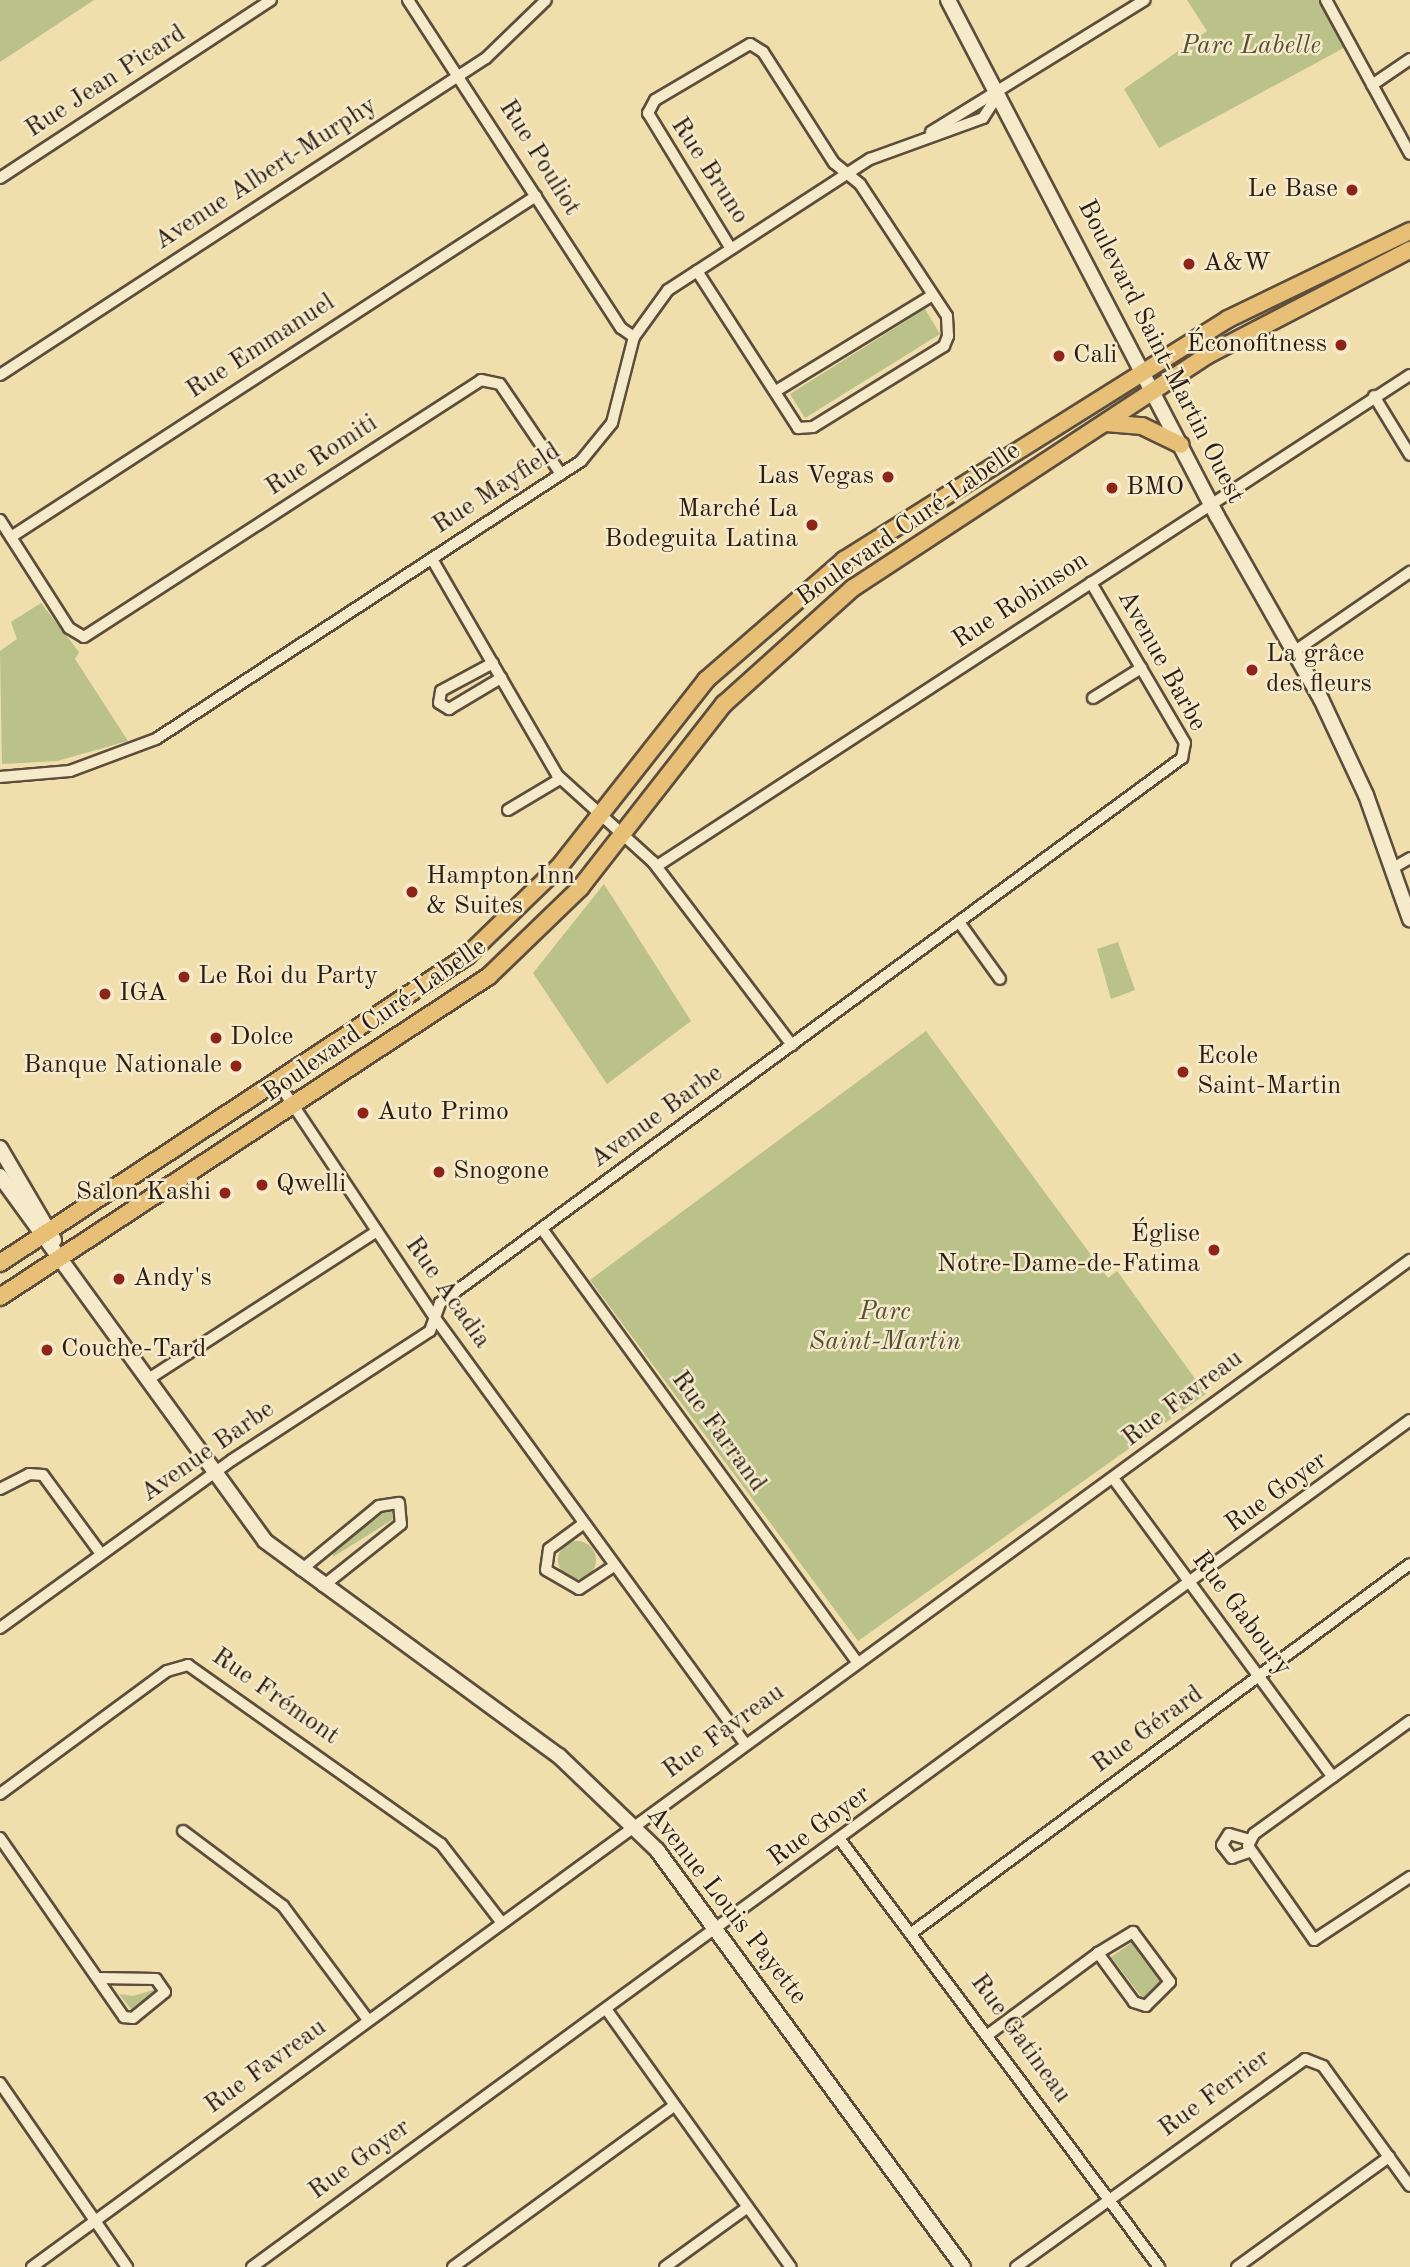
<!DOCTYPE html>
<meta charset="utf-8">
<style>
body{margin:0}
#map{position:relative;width:1410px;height:2267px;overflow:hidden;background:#f0dead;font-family:"Old Standard TT",serif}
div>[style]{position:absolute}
.green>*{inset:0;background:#bac189}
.round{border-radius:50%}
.roads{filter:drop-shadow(2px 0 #5c4d3c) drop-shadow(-2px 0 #5c4d3c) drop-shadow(0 2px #5c4d3c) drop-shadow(0 -2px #5c4d3c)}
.street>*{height:10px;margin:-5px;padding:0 5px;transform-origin:5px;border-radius:5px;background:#f5eaca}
.secondary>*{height:14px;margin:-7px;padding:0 7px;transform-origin:7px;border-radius:7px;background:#f5eaca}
.primary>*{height:16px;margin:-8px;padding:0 8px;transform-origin:8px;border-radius:8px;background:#e8bf76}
.dots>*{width:19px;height:19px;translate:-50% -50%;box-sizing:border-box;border:4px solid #f5eaca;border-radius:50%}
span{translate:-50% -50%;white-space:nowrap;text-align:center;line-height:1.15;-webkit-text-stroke:5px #f5eaca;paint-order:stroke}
.park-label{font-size:26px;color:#564e38;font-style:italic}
.street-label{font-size:26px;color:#2b1d16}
.poi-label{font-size:26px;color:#2b1d16}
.right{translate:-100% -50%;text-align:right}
.left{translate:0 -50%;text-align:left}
</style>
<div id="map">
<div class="green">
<div style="clip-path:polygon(0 0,94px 0,0 62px)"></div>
<div style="clip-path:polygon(1187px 0,1326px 0,1351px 44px,1159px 148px,1124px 89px,1207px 31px)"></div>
<div style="clip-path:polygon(925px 309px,940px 334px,805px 418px,790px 394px)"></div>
<div style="clip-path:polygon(41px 603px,79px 652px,75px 659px,128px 741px,57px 761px,2px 764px,0 651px,17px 639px,11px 622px)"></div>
<div style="clip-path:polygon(604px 884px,691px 1021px,607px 1084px,533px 973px)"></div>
<div style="clip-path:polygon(1118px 942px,1135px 990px,1111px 999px,1097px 949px)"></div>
<div style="clip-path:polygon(926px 1031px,1108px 1278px,1117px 1271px,1206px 1394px,858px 1641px,590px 1280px)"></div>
<div style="clip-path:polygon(386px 1511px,395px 1512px,392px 1520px,333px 1557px,333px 1550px)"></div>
<div class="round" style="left:558px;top:1541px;width:38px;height:38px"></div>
<div style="clip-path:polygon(1134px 1941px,1163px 1983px,1143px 1999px,1111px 1957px)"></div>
<div style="clip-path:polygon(157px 1989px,131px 2009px,119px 1994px,133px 1996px)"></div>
</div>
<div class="roads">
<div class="street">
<div style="left:408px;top:0;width:391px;rotate:57deg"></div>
<div style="left:621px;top:328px;width:16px;rotate:35deg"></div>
<div style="left:1326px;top:0;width:175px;rotate:61.4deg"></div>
<div style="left:1372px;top:85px;width:46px;rotate:-34.4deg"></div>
<div style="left:931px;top:132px;width:251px;rotate:-31.7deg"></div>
<div style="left:0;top:178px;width:324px;rotate:-33.3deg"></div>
<div style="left:697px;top:271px;width:187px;rotate:57.2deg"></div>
<div style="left:798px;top:428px;width:15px;rotate:-4deg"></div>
<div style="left:813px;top:427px;width:154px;rotate:-31.7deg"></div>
<div style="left:944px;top:346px;width:11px;rotate:-68deg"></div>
<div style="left:948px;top:336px;width:20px;rotate:-93deg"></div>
<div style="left:947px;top:316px;width:158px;rotate:-123.4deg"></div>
<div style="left:860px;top:184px;width:33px;rotate:-141deg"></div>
<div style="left:834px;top:163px;width:132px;rotate:-122.6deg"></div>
<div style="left:763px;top:52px;width:15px;rotate:-148deg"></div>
<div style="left:750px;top:44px;width:110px;rotate:149.5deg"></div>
<div style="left:655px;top:100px;width:15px;rotate:118deg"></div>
<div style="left:648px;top:113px;width:159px;rotate:58.6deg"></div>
<div style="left:0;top:375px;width:580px;rotate:-33.11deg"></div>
<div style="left:486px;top:58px;width:83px;rotate:-44deg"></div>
<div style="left:776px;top:391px;width:182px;rotate:-31.5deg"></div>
<div style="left:1374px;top:396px;width:69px;rotate:58.6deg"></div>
<div style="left:0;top:520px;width:128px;rotate:57.4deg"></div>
<div style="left:69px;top:628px;width:17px;rotate:31deg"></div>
<div style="left:84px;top:637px;width:473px;rotate:-32.9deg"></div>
<div style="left:481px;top:380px;width:19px;rotate:12deg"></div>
<div style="left:500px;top:384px;width:109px;rotate:55.9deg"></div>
<div style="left:11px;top:537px;width:626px;rotate:-33deg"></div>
<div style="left:432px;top:559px;width:250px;rotate:59.9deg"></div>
<div style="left:557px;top:775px;width:130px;rotate:42.2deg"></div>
<div style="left:653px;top:862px;width:230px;rotate:52.8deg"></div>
<div style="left:1295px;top:651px;width:140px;rotate:-34.5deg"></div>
<div style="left:493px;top:663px;width:59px;rotate:151.7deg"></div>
<div style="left:441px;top:691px;width:12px;rotate:99deg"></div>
<div style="left:439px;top:703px;width:12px;rotate:31deg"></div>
<div style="left:449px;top:709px;width:61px;rotate:-30.8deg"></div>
<div style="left:1093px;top:698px;width:57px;rotate:-32deg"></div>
<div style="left:0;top:777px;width:70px;rotate:-4.9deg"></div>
<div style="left:70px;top:771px;width:92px;rotate:-20.4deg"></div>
<div style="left:156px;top:739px;width:508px;rotate:-33.19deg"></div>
<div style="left:581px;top:461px;width:49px;rotate:-50.8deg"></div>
<div style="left:612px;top:423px;width:89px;rotate:-75.7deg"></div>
<div style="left:634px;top:337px;width:58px;rotate:-54.1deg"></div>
<div style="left:668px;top:290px;width:241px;rotate:-33deg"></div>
<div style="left:870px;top:159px;width:120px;rotate:-19.9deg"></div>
<div style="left:983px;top:118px;width:27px;rotate:-57deg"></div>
<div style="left:508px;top:810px;width:61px;rotate:-30.8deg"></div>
<div style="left:657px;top:866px;width:899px;rotate:-33.11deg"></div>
<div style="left:1393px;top:868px;width:20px;rotate:-30deg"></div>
<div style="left:959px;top:922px;width:70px;rotate:54.3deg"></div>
<div style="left:279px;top:1084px;width:281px;rotate:56.3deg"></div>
<div style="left:435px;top:1318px;width:528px;rotate:53.93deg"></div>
<div style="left:542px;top:1229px;width:535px;rotate:53.96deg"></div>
<div style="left:150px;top:1378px;width:270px;rotate:-32.9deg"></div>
<div style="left:1113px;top:1478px;width:371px;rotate:53.7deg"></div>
<div style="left:0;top:1489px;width:33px;rotate:-27deg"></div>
<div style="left:29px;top:1474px;width:14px;rotate:4deg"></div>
<div style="left:43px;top:1475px;width:98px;rotate:53.7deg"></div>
<div style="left:583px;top:1524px;width:42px;rotate:143.7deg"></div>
<div style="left:549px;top:1549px;width:21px;rotate:98deg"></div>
<div style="left:546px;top:1570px;width:38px;rotate:30deg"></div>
<div style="left:579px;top:1589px;width:42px;rotate:-33.3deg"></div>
<div style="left:301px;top:1570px;width:101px;rotate:-39.4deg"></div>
<div style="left:379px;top:1506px;width:20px;rotate:-9deg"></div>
<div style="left:399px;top:1503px;width:21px;rotate:85deg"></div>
<div style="left:401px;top:1524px;width:100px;rotate:141.5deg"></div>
<div style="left:0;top:1628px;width:286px;rotate:-35.9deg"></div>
<div style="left:232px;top:1460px;width:236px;rotate:-33.1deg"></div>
<div style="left:430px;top:1331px;width:30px;rotate:-70deg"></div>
<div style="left:440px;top:1303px;width:921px;rotate:-36.3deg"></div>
<div style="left:1182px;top:758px;width:15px;rotate:-79deg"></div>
<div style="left:1185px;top:743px;width:186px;rotate:-120.4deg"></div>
<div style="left:1410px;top:1721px;width:193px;rotate:144.1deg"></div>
<div style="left:1254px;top:1834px;width:13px;rotate:117deg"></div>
<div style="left:1248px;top:1846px;width:115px;rotate:54.9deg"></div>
<div style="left:1314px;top:1940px;width:115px;rotate:-33.3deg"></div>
<div style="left:0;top:1794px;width:207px;rotate:-36.4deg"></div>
<div style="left:167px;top:1671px;width:22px;rotate:-16deg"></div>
<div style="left:188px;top:1665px;width:310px;rotate:35.3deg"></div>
<div style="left:441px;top:1844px;width:100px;rotate:52.3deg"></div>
<div style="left:183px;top:1831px;width:125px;rotate:36.9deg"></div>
<div style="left:283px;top:1906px;width:142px;rotate:53.3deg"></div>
<div style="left:0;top:1838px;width:218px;rotate:55.3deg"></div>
<div style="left:124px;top:2017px;width:9px;rotate:6deg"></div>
<div style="left:133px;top:2018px;width:41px;rotate:-39.1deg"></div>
<div style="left:165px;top:1992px;width:16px;rotate:-125deg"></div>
<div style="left:156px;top:1979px;width:58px;rotate:-179deg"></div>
<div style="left:841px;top:1841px;width:532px;rotate:53.26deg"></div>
<div style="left:1249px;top:1852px;width:18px;rotate:161deg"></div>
<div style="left:1232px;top:1858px;width:16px;rotate:-128deg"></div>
<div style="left:1222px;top:1845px;width:13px;rotate:-58deg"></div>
<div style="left:1229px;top:1834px;width:22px;rotate:16deg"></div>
<div style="left:913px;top:1932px;width:618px;rotate:-36.52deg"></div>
<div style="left:1133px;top:1932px;width:62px;rotate:53.5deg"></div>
<div style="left:1170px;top:1982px;width:34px;rotate:135deg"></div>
<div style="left:1146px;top:2006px;width:13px;rotate:-162deg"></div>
<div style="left:1134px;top:2002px;width:61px;rotate:-126.3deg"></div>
<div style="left:1098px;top:1953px;width:41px;rotate:-31deg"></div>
<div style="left:606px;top:2009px;width:317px;rotate:54.4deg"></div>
<div style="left:989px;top:2034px;width:136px;rotate:-36.6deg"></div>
<div style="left:0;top:2083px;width:224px;rotate:55.4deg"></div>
<div style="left:32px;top:2267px;width:1707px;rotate:-36.16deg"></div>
<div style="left:252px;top:2267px;width:1435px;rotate:-36.18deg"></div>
<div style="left:453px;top:2267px;width:273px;rotate:-36.1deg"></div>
<div style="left:665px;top:2267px;width:102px;rotate:-35.9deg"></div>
<div style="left:1016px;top:2267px;width:356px;rotate:-35.7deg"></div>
<div style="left:1305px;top:2059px;width:19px;rotate:21deg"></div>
<div style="left:1323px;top:2066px;width:148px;rotate:54.1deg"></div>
<div style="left:1237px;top:2267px;width:188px;rotate:-35.9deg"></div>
</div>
<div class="secondary">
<div style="left:948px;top:0;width:582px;rotate:62.47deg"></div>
<div style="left:1217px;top:516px;width:210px;rotate:60.4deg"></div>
<div style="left:1321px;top:699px;width:106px;rotate:64.9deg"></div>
<div style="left:1366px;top:795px;width:132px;rotate:70.5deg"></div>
<div style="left:0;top:1148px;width:107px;rotate:59.6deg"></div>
<div style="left:0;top:1176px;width:451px;rotate:54deg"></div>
<div style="left:265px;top:1541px;width:364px;rotate:36.2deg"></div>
<div style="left:559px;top:1756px;width:136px;rotate:43.8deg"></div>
<div style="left:657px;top:1850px;width:517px;rotate:53.73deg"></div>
</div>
<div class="primary">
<div style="left:1106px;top:423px;width:36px;rotate:5deg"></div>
<div style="left:1142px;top:426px;width:43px;rotate:26deg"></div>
<div style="left:0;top:1263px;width:559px;rotate:-33.32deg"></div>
<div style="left:467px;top:956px;width:128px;rotate:-44.1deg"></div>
<div style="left:559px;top:867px;width:238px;rotate:-51.8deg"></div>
<div style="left:706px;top:680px;width:183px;rotate:-41deg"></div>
<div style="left:844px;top:560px;width:453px;rotate:-32.1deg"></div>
<div style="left:1228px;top:319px;width:202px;rotate:-25.8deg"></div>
<div style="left:0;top:1297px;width:585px;rotate:-33.28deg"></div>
<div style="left:489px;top:976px;width:127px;rotate:-44deg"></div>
<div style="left:580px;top:888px;width:234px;rotate:-52deg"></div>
<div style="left:724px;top:704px;width:173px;rotate:-42deg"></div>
<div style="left:853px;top:588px;width:425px;rotate:-33.3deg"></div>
<div style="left:1208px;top:355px;width:228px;rotate:-27.5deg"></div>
</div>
</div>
<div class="dots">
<div style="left:1352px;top:190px;background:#8f2418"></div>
<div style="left:1189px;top:264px;background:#8f2418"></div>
<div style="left:1341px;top:345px;background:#8f2418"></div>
<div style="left:1059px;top:356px;background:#8f2418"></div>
<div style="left:888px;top:477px;background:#8f2418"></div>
<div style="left:1112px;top:488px;background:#8f2418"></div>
<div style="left:812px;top:525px;background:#8f2418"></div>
<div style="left:1252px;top:670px;background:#8f2418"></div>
<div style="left:412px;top:892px;background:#8f2418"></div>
<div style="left:184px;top:977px;background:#8f2418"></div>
<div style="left:105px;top:994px;background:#8f2418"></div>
<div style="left:216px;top:1038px;background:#8f2418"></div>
<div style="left:236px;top:1066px;background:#8f2418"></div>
<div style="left:1183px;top:1072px;background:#8f2418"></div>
<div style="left:363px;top:1113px;background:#8f2418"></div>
<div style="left:439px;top:1172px;background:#8f2418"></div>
<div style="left:262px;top:1185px;background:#8f2418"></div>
<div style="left:225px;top:1193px;background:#8f2418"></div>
<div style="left:1214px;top:1250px;background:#8f2418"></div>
<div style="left:119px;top:1279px;background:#8f2418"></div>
<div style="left:47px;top:1350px;background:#8f2418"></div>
</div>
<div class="park-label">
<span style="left:1251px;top:47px">Parc Labelle</span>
<span style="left:885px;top:1328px">Parc<br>Saint-Martin</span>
</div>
<div class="street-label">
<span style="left:106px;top:82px;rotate:-33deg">Rue Jean Picard</span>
<span style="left:539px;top:158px;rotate:58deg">Rue Pouliot</span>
<span style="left:709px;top:171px;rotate:57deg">Rue Bruno</span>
<span style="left:266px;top:174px;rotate:-33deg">Avenue Albert-Murphy</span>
<span style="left:261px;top:347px;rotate:-33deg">Rue Emmanuel</span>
<span style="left:1160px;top:352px;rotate:63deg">Boulevard Saint-Martin Ouest</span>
<span style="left:322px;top:456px;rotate:-33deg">Rue Romiti</span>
<span style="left:497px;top:489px;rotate:-33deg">Rue Mayfield</span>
<span style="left:909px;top:525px;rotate:-35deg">Boulevard Curé-Labelle</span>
<span style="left:1021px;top:601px;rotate:-33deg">Rue Robinson</span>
<span style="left:1161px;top:661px;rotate:61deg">Avenue Barbe</span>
<span style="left:375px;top:1021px;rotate:-35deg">Boulevard Curé-Labelle</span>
<span style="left:657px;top:1117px;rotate:-36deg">Avenue Barbe</span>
<span style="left:447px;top:1293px;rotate:55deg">Rue Acadia</span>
<span style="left:1183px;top:1399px;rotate:-37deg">Rue Favreau</span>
<span style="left:718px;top:1432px;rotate:54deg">Rue Farrand</span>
<span style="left:208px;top:1452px;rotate:-35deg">Avenue Barbe</span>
<span style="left:1277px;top:1493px;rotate:-36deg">Rue Goyer</span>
<span style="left:1241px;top:1614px;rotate:53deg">Rue Gaboury</span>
<span style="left:275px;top:1697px;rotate:35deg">Rue Frémont</span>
<span style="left:1148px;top:1730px;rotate:-36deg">Rue Gérard</span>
<span style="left:724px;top:1732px;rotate:-36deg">Rue Favreau</span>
<span style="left:820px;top:1827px;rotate:-36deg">Rue Goyer</span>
<span style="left:726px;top:1906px;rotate:52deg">Avenue Louis Payette</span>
<span style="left:1020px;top:2039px;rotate:54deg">Rue Gatineau</span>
<span style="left:266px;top:2067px;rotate:-36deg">Rue Favreau</span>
<span style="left:1215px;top:2094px;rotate:-36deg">Rue Ferrier</span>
<span style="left:360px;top:2160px;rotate:-36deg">Rue Goyer</span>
</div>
<div class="poi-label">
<span class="right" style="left:1338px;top:190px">Le Base</span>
<span class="left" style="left:1203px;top:264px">A&amp;W</span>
<span class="right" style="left:1327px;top:345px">Éconofitness</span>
<span class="left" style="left:1073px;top:356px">Cali</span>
<span class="right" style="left:874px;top:477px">Las Vegas</span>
<span class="left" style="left:1126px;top:488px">BMO</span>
<span class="right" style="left:798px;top:525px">Marché La<br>Bodeguita Latina</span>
<span class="left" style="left:1266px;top:670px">La grâce<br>des fleurs</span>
<span class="left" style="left:426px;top:892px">Hampton Inn<br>&amp; Suites</span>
<span class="left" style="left:198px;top:977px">Le Roi du Party</span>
<span class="left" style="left:119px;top:994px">IGA</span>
<span class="left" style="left:230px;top:1038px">Dolce</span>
<span class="left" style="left:1197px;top:1072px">Ecole<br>Saint-Martin</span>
<span class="right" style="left:222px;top:1066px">Banque Nationale</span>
<span class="left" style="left:377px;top:1113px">Auto Primo</span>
<span class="left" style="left:453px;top:1172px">Snogone</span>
<span class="left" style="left:276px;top:1185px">Qwelli</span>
<span class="right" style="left:211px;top:1193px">Salon Kashi</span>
<span class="right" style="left:1200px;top:1250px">Église<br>Notre-Dame-de-Fatima</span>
<span class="left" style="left:133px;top:1279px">Andy's</span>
<span class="left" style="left:61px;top:1350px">Couche-Tard</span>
</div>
</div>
